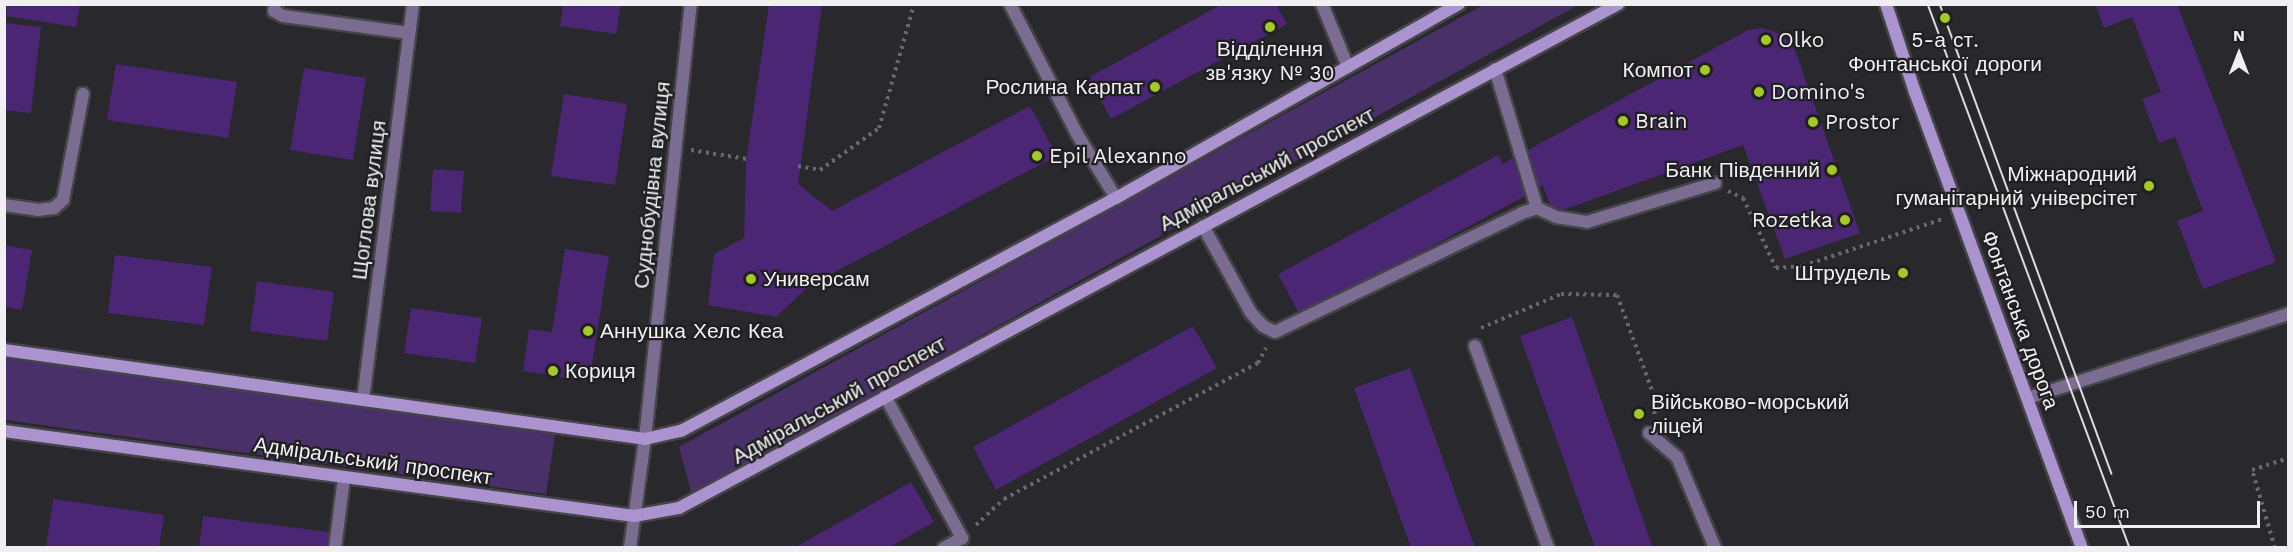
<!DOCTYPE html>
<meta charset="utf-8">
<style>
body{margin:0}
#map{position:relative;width:2293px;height:552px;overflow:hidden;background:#29282c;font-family:"Work Sans",sans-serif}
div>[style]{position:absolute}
.green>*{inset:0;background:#493069}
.building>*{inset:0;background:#4b2674}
.path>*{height:4px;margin-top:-2px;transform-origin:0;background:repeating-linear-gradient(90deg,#69686c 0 3px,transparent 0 7.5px)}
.roads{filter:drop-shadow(2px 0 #454448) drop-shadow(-2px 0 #454448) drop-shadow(0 2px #454448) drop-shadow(0 -2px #454448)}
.service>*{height:12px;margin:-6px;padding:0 6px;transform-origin:6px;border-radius:6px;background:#7b6d92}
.minor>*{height:12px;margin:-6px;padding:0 6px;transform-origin:6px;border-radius:6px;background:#7b6d92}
.secondary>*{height:12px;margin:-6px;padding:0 6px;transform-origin:6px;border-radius:6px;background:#aa93ce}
.tram>*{height:1.5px;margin:-0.75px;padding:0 0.75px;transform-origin:0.75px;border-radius:0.75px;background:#dbdadd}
.dots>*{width:16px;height:16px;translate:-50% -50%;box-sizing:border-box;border:3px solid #201f22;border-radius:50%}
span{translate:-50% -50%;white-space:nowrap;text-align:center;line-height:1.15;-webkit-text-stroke:4.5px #201f22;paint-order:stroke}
.poi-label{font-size:21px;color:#f0eff1}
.left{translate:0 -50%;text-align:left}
.right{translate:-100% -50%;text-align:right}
.street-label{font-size:21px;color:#f0eff1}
.frame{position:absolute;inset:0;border:6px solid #f0eff1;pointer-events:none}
.north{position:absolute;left:2209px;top:24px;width:60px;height:60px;-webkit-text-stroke:4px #201f22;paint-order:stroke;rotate:0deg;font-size:16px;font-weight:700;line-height:24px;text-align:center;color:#f0eff1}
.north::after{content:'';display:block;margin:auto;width:21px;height:27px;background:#f0eff1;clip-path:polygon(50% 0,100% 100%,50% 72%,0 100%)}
.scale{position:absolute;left:2074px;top:501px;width:186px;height:27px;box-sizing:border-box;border:3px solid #f0eff1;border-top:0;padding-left:8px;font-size:18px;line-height:21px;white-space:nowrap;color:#f0eff1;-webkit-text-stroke:4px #201f22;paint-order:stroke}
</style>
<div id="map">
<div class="green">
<div style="clip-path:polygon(1483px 5px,1578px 5px,692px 495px,679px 447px)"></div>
<div style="clip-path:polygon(5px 356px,555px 434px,546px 494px,5px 420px)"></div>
</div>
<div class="building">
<div style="clip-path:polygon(7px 4px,80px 4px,76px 27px,6px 16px)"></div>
<div style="clip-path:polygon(563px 4px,621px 4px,616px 34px,560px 26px)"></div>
<div style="clip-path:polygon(769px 4px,822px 4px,798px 184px,832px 211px,1030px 106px,1057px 156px,810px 285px,776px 317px,708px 305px,714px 254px,744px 238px,746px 161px)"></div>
<div style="clip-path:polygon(1222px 4px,1276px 4px,1287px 24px,1111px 119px,1088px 78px)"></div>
<div style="clip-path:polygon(2095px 4px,2177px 4px,2276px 262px,2203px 289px,2177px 221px,2203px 211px,2175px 137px,2159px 143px,2142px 99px,2161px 92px,2132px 17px,2104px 28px)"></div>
<div style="clip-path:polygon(4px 23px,41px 27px,31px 113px,4px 110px)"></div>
<div style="clip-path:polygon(1762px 28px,1781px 34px,1795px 50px,1860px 233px,1785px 259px,1743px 145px,1563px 210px,1550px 205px,1543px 186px,1539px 188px,1528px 150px,1748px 30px)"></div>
<div style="clip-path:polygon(116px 64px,237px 82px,228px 138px,107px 120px)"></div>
<div style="clip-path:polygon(304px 68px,366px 78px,353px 160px,290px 150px)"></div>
<div style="clip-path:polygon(564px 94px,627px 104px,615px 185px,551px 176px)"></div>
<div style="clip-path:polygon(1498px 155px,1503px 164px,1513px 158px,1525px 196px,1410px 258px,1298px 312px,1278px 274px)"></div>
<div style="clip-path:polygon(433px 169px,464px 171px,461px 213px,430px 211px)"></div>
<div style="clip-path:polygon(4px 245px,32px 250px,22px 310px,4px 307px)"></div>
<div style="clip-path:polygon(565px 249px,609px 256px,591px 371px,580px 380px,523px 371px,529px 329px,552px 332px)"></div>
<div style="clip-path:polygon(115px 255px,212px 267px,204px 325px,108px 313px)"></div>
<div style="clip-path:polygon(257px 281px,334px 292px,327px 341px,250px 331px)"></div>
<div style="clip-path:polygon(411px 308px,482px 318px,475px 363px,404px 353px)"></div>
<div style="clip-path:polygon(1572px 317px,1653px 548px,1595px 548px,1520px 336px)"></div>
<div style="clip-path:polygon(1193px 326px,1217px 368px,996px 490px,973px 447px)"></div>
<div style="clip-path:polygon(1410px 368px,1475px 548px,1411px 548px,1354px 388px)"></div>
<div style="clip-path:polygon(911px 482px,934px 522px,888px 548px,794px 548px)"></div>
<div style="clip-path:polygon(53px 499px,164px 515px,159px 548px,46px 548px)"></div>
<div style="clip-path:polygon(203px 516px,329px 532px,327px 548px,199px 548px)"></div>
</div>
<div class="path">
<div style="left:691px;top:150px;width:57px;rotate:9.1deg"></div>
<div style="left:798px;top:166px;width:22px;rotate:10deg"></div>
<div style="left:820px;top:170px;width:72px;rotate:-35.4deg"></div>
<div style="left:879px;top:128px;width:129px;rotate:-74.2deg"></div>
<div style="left:1728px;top:191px;width:17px;rotate:25deg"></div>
<div style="left:1743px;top:198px;width:77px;rotate:64.8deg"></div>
<div style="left:1776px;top:268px;width:27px;rotate:-4deg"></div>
<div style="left:1803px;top:266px;width:148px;rotate:-18.6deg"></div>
<div style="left:1481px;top:328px;width:87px;rotate:-23deg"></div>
<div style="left:1561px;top:294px;width:56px;rotate:1deg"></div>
<div style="left:1617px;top:295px;width:116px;rotate:69.8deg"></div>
<div style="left:1657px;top:404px;width:15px;rotate:106deg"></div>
<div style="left:976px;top:525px;width:38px;rotate:-43deg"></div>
<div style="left:1004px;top:499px;width:288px;rotate:-28.2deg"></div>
<div style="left:1258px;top:363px;width:17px;rotate:-62deg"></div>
<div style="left:2275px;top:548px;width:81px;rotate:-106.4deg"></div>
<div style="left:2252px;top:470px;width:38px;rotate:-18deg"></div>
</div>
<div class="roads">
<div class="service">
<div style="left:275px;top:4px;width:7px;rotate:98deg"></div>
<div style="left:274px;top:11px;width:10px;rotate:29deg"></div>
<div style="left:283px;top:16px;width:127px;rotate:7.7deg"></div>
<div style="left:1010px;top:4px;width:146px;rotate:62.7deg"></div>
<div style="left:1077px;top:134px;width:75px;rotate:58.6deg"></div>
<div style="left:1322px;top:4px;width:68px;rotate:67.6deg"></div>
<div style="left:1495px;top:69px;width:145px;rotate:73.2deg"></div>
<div style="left:1203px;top:226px;width:99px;rotate:61.1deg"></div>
<div style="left:1251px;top:313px;width:18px;rotate:47deg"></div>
<div style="left:1263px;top:326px;width:13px;rotate:27deg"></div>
<div style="left:1275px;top:332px;width:274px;rotate:-25.7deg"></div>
<div style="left:1522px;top:213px;width:16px;rotate:-18deg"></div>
<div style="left:1537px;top:208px;width:21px;rotate:25deg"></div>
<div style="left:1556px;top:217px;width:31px;rotate:9deg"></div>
<div style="left:1587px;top:222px;width:134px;rotate:-16.9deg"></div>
<div style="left:1475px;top:346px;width:215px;rotate:70.1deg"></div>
<div style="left:885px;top:396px;width:162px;rotate:61.5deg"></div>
<div style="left:962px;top:538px;width:21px;rotate:151deg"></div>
<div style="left:2028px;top:398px;width:273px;rotate:-17.9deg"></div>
<div style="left:1649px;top:433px;width:37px;rotate:41deg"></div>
<div style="left:1677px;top:457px;width:99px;rotate:67.3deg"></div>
</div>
<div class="minor">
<div style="left:4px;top:205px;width:34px;rotate:8deg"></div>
<div style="left:38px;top:210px;width:16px;rotate:-7deg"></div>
<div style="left:54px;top:208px;width:12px;rotate:-42deg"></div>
<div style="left:63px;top:200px;width:108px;rotate:-79.3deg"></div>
<div style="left:363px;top:400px;width:399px;rotate:-82.8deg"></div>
<div style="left:335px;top:548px;width:71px;rotate:-82.7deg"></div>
<div style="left:630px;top:548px;width:110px;rotate:-82.2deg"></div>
<div style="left:645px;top:439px;width:437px;rotate:-84deg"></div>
</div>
<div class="secondary">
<div style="left:1886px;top:4px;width:93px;rotate:71.8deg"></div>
<div style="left:1915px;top:92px;width:486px;rotate:69.9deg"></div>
<div style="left:4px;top:350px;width:647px;rotate:7.9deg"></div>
<div style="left:645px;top:439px;width:37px;rotate:-13deg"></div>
<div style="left:681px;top:431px;width:493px;rotate:-28.2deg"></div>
<div style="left:1116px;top:198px;width:394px;rotate:-29.5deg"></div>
<div style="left:4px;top:431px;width:636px;rotate:7.68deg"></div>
<div style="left:634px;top:516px;width:46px;rotate:-10.1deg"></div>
<div style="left:679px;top:508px;width:1066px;rotate:-28.22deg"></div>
</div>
</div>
<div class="tram">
<div style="left:1928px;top:4px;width:580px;rotate:69.63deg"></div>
<div style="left:1940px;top:4px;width:500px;rotate:69.9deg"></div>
</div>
<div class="dots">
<div style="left:1945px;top:18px;background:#a4c825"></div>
<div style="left:1270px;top:27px;background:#a4c825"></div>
<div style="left:1766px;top:40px;background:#a4c825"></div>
<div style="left:1705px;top:70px;background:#a4c825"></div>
<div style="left:1155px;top:87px;background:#a4c825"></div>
<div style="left:1759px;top:92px;background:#a4c825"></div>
<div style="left:1623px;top:121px;background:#a4c825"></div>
<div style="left:1813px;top:122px;background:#a4c825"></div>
<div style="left:1037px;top:156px;background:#a4c825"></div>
<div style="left:1832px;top:170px;background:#a4c825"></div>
<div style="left:2149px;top:186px;background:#a4c825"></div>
<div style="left:1845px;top:220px;background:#a4c825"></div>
<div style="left:1903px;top:273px;background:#a4c825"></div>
<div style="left:751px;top:279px;background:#a4c825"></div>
<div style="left:588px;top:331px;background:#a4c825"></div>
<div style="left:553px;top:371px;background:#a4c825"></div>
<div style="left:1639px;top:414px;background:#a4c825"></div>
</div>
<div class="poi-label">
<span class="left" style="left:1778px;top:40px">Olko</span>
<span style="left:1945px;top:52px">5-а ст.<br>Фонтанської дороги</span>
<span style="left:1270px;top:61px">Відділення<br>зв'язку № 30</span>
<span class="right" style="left:1693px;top:70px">Компот</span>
<span class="right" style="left:1143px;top:87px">Рослина Карпат</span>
<span class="left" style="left:1771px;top:92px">Domino's</span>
<span class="left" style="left:1635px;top:121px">Brain</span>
<span class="left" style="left:1825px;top:122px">Prostor</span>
<span class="left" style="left:1049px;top:156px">Epil Alexanno</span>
<span class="right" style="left:1820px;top:170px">Банк Південний</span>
<span class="right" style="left:2137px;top:186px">Міжнародний<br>гуманітарний універсітет</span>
<span class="right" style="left:1833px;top:220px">Rozetka</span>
<span class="right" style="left:1891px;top:273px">Штрудель</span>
<span class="left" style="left:763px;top:279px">Универсам</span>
<span class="left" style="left:600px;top:331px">Аннушка Хелс Кеа</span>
<span class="left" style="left:565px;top:371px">Кориця</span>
<span class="left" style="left:1651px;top:414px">Військово-морський<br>ліцей</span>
</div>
<div class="street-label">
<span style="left:1267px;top:169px;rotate:-28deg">Адміральський проспект</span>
<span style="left:652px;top:185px;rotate:-84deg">Суднобудівна вулиця</span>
<span style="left:369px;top:200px;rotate:-83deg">Щоглова вулиця</span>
<span style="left:2020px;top:320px;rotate:70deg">Фонтанська дорога</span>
<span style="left:839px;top:400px;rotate:-29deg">Адміральський проспект</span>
<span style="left:373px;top:461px;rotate:8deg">Адміральський проспект</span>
</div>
<div class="frame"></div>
<div class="north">N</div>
<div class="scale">50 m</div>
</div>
